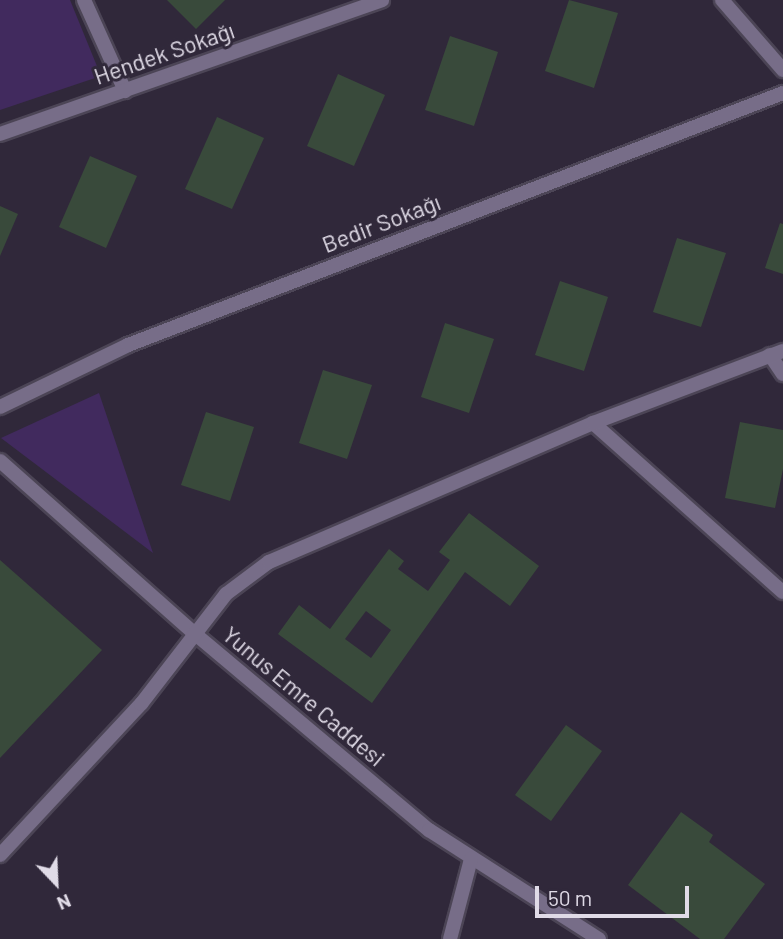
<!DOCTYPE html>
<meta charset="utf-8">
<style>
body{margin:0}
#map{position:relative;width:783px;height:939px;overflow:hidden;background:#30283a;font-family:Barlow,sans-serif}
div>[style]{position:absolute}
.green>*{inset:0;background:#412a5e}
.building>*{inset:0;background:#394a3b}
.roads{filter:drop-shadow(2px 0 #4c4556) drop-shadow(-2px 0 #4c4556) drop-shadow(0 2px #4c4556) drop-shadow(0 -2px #4c4556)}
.minor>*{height:14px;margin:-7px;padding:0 7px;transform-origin:7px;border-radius:7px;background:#776d88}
span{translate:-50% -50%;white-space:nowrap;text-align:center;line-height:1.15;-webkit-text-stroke:6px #30283a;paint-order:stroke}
.street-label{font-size:23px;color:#e0dbe7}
.north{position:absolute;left:21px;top:848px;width:70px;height:70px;-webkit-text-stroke:5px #30283a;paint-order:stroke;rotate:157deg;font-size:19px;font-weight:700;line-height:28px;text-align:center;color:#e0dbe7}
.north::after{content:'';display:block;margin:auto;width:24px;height:32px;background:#e0dbe7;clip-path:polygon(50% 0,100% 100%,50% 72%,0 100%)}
.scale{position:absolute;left:535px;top:886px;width:154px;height:32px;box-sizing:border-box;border:4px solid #e0dbe7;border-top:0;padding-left:9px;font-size:21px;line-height:24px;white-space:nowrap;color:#e0dbe7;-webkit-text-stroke:5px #30283a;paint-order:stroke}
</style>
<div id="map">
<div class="green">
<div style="clip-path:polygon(0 0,70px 0,101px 76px,0 110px)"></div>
<div style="clip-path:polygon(99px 393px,153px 553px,1px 438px)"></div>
</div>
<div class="building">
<div style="clip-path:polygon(167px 0,225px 0,196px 29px)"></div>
<div style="clip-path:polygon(569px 0,618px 13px,594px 88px,545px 71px)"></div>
<div style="clip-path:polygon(450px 36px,498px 52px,474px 126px,425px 110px)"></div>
<div style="clip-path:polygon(338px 74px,385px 95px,354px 166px,307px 146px)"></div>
<div style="clip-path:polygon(217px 117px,264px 138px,232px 209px,185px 189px)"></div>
<div style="clip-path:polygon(90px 156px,137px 176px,106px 248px,59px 227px)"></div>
<div style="clip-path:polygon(0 206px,18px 214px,0 256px)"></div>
<div style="clip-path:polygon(780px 223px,783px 224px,783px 274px,765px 268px)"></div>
<div style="clip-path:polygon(677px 238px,726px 253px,701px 327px,653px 312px)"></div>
<div style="clip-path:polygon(560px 281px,608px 297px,584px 371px,535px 355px)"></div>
<div style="clip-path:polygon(445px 323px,494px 339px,469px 413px,421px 397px)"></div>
<div style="clip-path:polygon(323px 370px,372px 385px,347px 459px,299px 443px)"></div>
<div style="clip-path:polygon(206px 412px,254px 427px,230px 501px,181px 485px)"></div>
<div style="clip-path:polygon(740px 422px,783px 430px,783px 469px,775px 508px,725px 498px)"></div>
<div style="clip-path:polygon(evenodd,469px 513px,539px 566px,510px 606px,465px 572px,372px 703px,278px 634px,299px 605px,330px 629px,389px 549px,404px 561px,398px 569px,428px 591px,450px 560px,439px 552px,469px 513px,366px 611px,391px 630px,371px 658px,345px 639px,366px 611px)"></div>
<div style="clip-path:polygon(0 560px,102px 650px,0 758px)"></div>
<div style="clip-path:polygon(566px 725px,602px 751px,551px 821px,515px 795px)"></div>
<div style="clip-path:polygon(681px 812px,713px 835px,709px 842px,765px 884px,724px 939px,700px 939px,628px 885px)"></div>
</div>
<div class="roads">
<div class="minor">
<div style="left:84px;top:0;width:100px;rotate:65.7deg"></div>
<div style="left:722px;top:0;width:93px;rotate:48.9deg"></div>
<div style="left:0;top:134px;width:405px;rotate:-19.3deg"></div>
<div style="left:770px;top:355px;width:23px;rotate:56deg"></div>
<div style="left:0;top:407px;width:142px;rotate:-25.8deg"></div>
<div style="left:128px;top:345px;width:702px;rotate:-21.04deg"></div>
<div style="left:593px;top:423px;width:254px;rotate:41.7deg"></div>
<div style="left:0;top:461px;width:259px;rotate:41.6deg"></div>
<div style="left:194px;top:633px;width:307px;rotate:40deg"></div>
<div style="left:429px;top:830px;width:202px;rotate:32.7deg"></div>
<div style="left:0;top:855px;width:207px;rotate:-47deg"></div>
<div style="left:141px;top:704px;width:139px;rotate:-52.3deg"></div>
<div style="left:226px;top:594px;width:54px;rotate:-36.7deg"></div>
<div style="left:269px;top:562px;width:353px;rotate:-23.2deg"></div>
<div style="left:593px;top:423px;width:203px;rotate:-20.8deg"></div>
<div style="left:450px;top:939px;width:83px;rotate:-75.3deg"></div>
</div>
</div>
<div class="street-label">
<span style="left:164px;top:53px;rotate:-19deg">Hendek Sokağı</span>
<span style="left:381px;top:223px;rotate:-21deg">Bedir Sokağı</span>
<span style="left:304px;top:696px;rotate:40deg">Yunus Emre Caddesi</span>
</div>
<div class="north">N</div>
<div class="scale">50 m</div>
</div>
